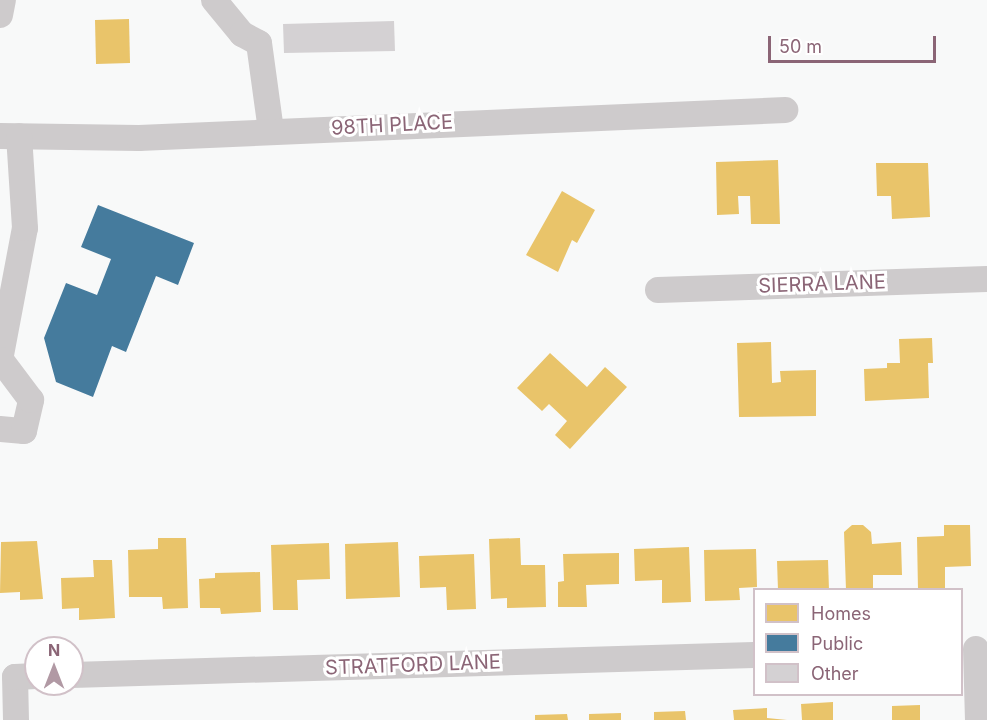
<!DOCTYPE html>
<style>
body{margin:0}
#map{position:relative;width:987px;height:720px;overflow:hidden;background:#f8f9f9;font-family:Inter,sans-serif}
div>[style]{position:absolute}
.homes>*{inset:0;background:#e9c46a}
.public>*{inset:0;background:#457b9d}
.building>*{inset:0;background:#d4d1d3}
.minor>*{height:26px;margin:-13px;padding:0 13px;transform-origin:13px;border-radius:13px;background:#cecbcc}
span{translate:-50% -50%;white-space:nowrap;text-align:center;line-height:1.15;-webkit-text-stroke:6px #fff;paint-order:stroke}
.street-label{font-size:20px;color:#8b6576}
.legend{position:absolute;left:753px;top:588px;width:210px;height:108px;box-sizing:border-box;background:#fff;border:2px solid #d1c1c8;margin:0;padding:8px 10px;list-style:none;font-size:18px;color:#8b6576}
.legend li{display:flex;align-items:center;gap:12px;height:30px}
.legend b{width:30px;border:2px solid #d1c1c8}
.north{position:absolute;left:24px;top:636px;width:60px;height:60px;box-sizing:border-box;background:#fff;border:2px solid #d1c1c8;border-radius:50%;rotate:0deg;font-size:16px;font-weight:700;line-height:24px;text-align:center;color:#8b6576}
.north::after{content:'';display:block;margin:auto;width:21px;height:27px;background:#b199a4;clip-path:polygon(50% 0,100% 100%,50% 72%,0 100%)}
.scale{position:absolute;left:768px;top:36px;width:168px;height:27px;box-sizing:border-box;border:3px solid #8b6576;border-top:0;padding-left:8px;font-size:18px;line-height:21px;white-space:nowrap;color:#8b6576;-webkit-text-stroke:4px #fff;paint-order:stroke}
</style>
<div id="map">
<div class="homes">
<div style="clip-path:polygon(129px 19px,130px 63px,96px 64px,95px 20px)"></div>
<div style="clip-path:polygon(778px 160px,780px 224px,751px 224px,750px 196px,738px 196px,739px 214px,717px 215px,716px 162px)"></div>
<div style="clip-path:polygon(876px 163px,928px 163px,930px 217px,892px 219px,891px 196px,877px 196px)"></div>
<div style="clip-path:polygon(562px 191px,595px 210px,577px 243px,572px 240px,558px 272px,526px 255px)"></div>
<div style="clip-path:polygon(932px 338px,933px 363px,928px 363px,929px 398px,865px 401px,864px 369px,887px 368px,887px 363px,900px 363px,899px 339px)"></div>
<div style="clip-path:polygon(771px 342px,772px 383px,781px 382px,780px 371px,816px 370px,816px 416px,739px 417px,737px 343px)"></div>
<div style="clip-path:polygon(550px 353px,587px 387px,605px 367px,627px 387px,570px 449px,555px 435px,567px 421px,549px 404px,542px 411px,517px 388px)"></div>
<div style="clip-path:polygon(852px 525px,863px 525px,871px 532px,872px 544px,901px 542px,902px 575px,873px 575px,873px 590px,846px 590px,844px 532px)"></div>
<div style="clip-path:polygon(944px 525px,970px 525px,971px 566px,945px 567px,945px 590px,918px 590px,917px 537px,944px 536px)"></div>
<div style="clip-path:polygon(158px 538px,186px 538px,188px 608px,163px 609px,162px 597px,129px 597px,128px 550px,158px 549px)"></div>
<div style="clip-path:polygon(520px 538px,521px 565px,545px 565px,546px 607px,507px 608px,507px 598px,491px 599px,489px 539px)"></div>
<div style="clip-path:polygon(37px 541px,43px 599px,20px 600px,20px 592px,0 593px,1px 542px)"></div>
<div style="clip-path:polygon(398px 542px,400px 597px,346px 599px,345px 544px)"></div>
<div style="clip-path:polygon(329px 543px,330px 579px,297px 580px,298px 610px,273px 610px,271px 545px)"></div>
<div style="clip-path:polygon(689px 547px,691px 602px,662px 603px,662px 580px,635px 581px,634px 549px)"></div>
<div style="clip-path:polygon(756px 549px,757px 587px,739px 588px,740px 600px,705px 601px,704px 550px)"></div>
<div style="clip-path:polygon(619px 553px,619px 584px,586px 585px,587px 607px,558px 607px,558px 582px,564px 581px,563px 554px)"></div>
<div style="clip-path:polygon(474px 554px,476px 609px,447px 610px,446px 587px,420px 588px,419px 556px)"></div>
<div style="clip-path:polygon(93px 560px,112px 560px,115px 618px,79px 620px,79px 608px,62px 609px,61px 578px,94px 577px)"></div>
<div style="clip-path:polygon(828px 560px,829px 590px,778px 590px,777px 561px)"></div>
<div style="clip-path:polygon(260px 572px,261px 612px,221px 614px,220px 608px,200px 608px,199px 579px,215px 578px,215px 573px)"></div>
<div style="clip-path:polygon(833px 702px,833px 720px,802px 720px,801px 704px)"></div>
<div style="clip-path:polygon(920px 705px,920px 720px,892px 720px,892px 706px)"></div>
<div style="clip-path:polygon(767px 708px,767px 718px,787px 720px,734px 720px,733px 710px)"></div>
<div style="clip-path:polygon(685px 711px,686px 720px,654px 720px,654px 712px)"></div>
<div style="clip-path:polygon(621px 713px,621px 720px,589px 720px,589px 714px)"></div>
<div style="clip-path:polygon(567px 714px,568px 720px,535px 720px,535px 715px)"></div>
</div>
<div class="public">
<div style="clip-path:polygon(98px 205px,194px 243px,178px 285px,156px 276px,126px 352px,112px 346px,93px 397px,56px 382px,44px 338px,66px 283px,97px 295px,111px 259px,81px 247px)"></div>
</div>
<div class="building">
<div style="clip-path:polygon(394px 21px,395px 51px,284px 53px,283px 24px)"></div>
</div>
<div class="minor">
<div style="left:214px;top:0;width:44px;rotate:50.5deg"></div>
<div style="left:242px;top:34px;width:19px;rotate:28deg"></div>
<div style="left:259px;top:43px;width:89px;rotate:82.2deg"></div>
<div style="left:0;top:15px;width:15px;rotate:-79deg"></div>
<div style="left:0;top:136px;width:139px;rotate:0.8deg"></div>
<div style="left:139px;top:138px;width:647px;rotate:-2.48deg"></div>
<div style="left:658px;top:290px;width:329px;rotate:-1.9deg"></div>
<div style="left:0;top:360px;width:134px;rotate:-79.3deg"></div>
<div style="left:25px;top:228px;width:92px;rotate:-93.7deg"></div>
<div style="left:0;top:429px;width:24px;rotate:5deg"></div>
<div style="left:24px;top:431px;width:32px;rotate:-77deg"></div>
<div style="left:31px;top:400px;width:50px;rotate:-126.9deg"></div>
<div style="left:976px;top:649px;width:71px;rotate:88.4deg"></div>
<div style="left:72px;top:675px;width:682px;rotate:-1.68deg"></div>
<div style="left:16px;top:720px;width:43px;rotate:-91.3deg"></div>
<div style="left:15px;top:677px;width:21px;rotate:-3deg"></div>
</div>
<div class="street-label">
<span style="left:392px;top:125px;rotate:-3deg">98TH PLACE</span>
<span style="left:822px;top:284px;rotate:-2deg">SIERRA LANE</span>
<span style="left:413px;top:665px;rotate:-2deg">STRATFORD LANE</span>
</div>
<ul class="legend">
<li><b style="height:16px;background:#e9c46a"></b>Homes</li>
<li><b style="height:16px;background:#457b9d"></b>Public</li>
<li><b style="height:16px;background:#d4d1d3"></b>Other</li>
</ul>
<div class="north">N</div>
<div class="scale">50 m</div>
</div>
